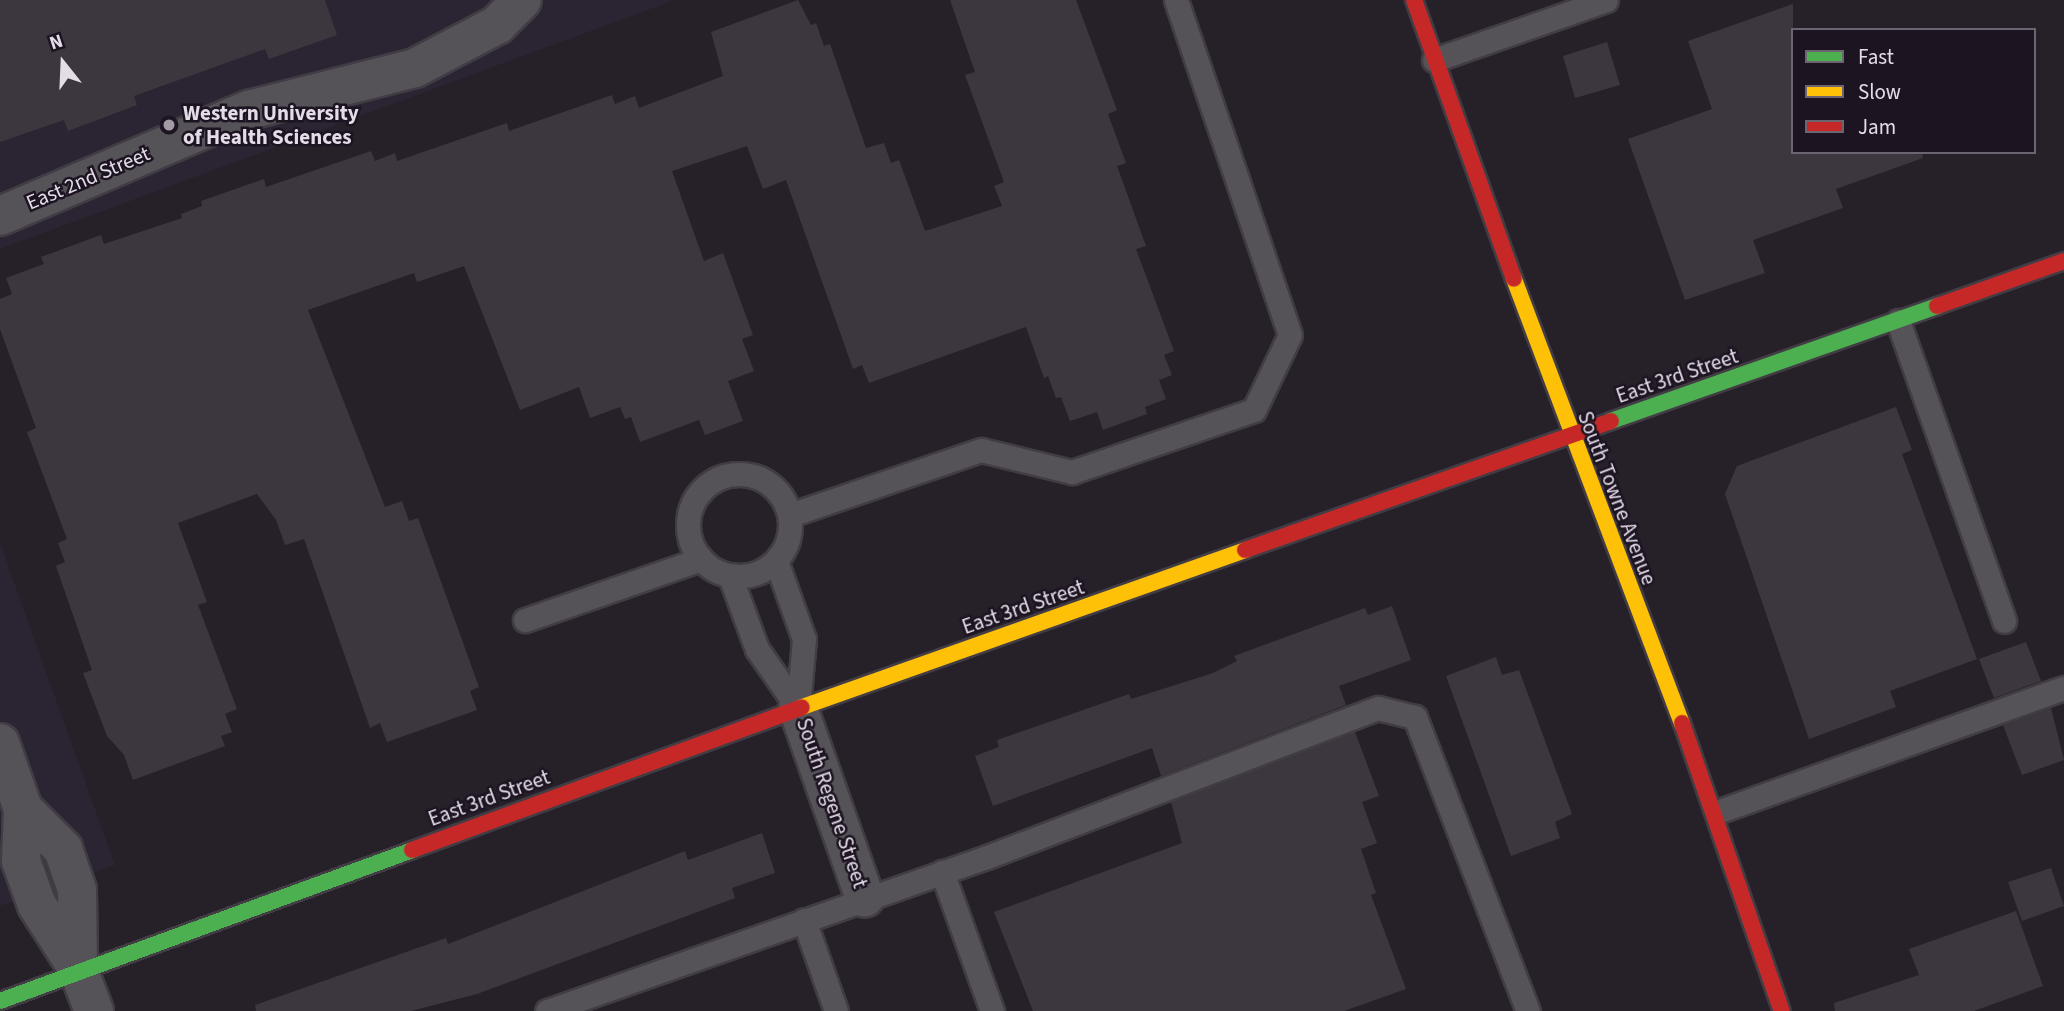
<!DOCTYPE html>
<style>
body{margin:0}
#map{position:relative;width:2064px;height:1011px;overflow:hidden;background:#262028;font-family:"Source Sans 3",sans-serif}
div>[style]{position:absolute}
.education>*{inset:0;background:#2b2433}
.building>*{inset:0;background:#3c373e}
.roads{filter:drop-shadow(2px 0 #423c44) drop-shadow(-2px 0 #423c44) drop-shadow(0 2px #423c44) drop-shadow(0 -2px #423c44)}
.lane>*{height:23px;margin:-11.5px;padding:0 11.5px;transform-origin:11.5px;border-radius:11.5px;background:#565358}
.lane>.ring{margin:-11.5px;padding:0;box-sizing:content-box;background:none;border:23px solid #565358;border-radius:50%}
.street>*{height:38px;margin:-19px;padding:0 19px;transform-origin:19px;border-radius:19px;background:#565358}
.fast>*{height:16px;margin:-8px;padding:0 8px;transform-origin:8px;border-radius:8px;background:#4caf50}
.slow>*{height:16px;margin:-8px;padding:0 8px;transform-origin:8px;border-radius:8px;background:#ffc107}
.jam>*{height:16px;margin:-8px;padding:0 8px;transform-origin:8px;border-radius:8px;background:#c62828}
.dots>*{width:19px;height:19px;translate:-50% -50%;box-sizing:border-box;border:4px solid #1d1422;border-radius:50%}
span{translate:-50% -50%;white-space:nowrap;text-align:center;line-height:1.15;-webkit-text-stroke:5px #1d1422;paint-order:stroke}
.poi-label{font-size:21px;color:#e4dde7;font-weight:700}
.left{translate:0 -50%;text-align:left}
.street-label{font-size:21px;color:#e4dde7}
.legend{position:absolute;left:1791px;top:28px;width:245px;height:126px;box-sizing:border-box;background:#1d1422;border:2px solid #6d6471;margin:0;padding:9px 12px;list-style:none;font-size:21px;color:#e4dde7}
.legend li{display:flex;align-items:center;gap:14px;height:35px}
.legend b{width:35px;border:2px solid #6d6471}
.north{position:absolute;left:28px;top:28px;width:70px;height:70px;-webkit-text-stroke:5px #1d1422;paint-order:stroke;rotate:342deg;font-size:19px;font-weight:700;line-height:28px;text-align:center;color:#e4dde7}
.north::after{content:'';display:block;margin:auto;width:24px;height:32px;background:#e4dde7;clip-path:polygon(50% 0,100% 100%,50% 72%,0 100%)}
</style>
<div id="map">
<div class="education">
<div style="clip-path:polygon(0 0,675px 0,0 249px)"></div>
<div style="clip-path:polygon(0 543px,115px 865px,0 906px)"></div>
</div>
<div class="building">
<div style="clip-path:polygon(0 0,325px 0,337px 35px,269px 59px,265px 49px,134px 96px,137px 105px,68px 131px,64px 120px,0 142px)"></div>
<div style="clip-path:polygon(798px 0,811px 25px,816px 23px,824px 46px,830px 44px,866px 148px,884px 143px,891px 163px,899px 160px,925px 231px,1002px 206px,994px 186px,1004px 182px,965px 75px,975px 72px,950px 0,1076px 0,1117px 110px,1108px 114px,1126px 163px,1117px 166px,1146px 246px,1136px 249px,1174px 351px,1164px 355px,1172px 375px,1159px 380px,1166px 399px,1145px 407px,1147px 414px,1103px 430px,1097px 412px,1070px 421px,1061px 397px,1056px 398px,1048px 376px,1044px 378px,1026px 327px,869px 383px,862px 365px,853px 369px,786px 180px,763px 189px,747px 146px,672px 171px,704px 261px,723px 253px,753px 335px,742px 339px,754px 371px,728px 381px,743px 421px,705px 435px,699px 420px,640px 442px,631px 417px,625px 419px,620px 407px,590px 418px,579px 387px,520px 410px,464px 266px,417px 282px,414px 273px,308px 310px,385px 507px,402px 501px,409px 521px,418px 518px,479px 687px,470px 691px,477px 710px,387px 742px,380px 723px,370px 728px,304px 539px,285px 545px,276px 520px,257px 494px,178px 523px,207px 602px,198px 605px,237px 709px,225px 714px,232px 732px,221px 736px,225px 746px,133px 780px,124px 755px,107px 736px,83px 673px,92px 670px,56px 566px,65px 562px,58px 543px,67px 539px,27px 432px,36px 428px,0 329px,0 299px,12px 294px,6px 278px,44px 264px,41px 257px,101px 235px,104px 244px,182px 218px,181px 214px,202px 206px,201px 201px,264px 179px,266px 187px,371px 151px,375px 161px,395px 153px,397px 161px,507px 123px,509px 131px,612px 95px,615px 104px,635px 96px,639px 108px,723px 76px,711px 32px)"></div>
<div style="clip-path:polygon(1793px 4px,1793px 152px,1922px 152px,1923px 158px,1836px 189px,1843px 208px,1753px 240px,1765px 273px,1685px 300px,1628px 139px,1712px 109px,1688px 41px)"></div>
<div style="clip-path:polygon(1607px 42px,1620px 85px,1575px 98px,1563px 56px)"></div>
<div style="clip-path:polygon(1896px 407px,1912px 450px,1902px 454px,1977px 659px,1890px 691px,1896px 707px,1809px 739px,1725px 494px,1737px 466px)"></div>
<div style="clip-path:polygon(1392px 606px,1411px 660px,1339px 686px,1346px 705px,1161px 776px,1152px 748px,993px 806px,975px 756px,999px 747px,997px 740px,1129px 694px,1131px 699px,1213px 673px,1237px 661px,1234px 656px,1365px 608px,1368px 615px)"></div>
<div style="clip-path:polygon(2026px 642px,2041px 681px,1994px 698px,1979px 659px)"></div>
<div style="clip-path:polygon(1496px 657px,1502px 675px,1519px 670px,1572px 814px,1555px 822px,1560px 838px,1511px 856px,1446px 676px)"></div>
<div style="clip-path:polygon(2051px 708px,2064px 760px,2022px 775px,2003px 725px)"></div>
<div style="clip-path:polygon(1355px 732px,1379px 796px,1362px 802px,1377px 843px,1361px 849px,1376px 893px,1371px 895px,1406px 989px,1344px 1011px,1033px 1011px,994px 912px,1182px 843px,1171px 802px)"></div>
<div style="clip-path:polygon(762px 833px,775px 873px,732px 888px,735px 898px,477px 994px,411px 1011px,256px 1011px,255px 1005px,446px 938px,448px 944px,685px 851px,688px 860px)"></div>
<div style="clip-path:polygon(2051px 868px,2064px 906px,2022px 921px,2008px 882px)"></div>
<div style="clip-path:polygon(2016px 911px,2043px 986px,1974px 1011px,1835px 1011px,1834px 1003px,1919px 975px,1909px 949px)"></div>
</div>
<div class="roads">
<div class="lane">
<div style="left:1434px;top:60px;width:182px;rotate:-19.2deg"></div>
<div style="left:1898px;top:321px;width:318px;rotate:70.5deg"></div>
<div class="ring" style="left:688px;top:474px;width:79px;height:79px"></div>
<div style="left:790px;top:515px;width:202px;rotate:-18.8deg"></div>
<div style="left:981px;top:450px;width:94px;rotate:13.6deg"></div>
<div style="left:1072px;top:472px;width:192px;rotate:-18.8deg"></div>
<div style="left:1254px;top:410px;width:83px;rotate:-64.4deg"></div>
<div style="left:1290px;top:335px;width:354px;rotate:-108.8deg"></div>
<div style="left:776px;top:561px;width:83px;rotate:70.3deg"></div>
<div style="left:804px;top:639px;width:69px;rotate:95deg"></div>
<div style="left:730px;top:576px;width:78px;rotate:69.7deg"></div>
<div style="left:757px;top:649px;width:72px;rotate:55.2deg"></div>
<div style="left:525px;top:620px;width:186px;rotate:-19.1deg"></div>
<div style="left:1717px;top:812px;width:368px;rotate:-19.7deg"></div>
<div style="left:942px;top:872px;width:148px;rotate:70.2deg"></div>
<div style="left:804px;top:920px;width:96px;rotate:70.6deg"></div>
<div style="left:547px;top:1011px;width:466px;rotate:-19.3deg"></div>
<div style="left:987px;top:857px;width:418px;rotate:-20.9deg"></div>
<div style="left:1378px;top:708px;width:38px;rotate:14deg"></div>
<div style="left:1415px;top:717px;width:315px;rotate:69deg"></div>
</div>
<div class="street">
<div style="left:0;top:216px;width:271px;rotate:-23.1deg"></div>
<div style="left:249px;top:110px;width:171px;rotate:-14.2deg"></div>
<div style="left:415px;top:68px;width:93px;rotate:-27.7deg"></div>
<div style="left:497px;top:25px;width:35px;rotate:-45deg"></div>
<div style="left:798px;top:708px;width:201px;rotate:70.6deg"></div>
<div style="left:0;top:743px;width:70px;rotate:70.8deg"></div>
<div style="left:23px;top:809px;width:52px;rotate:92.2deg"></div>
<div style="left:21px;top:861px;width:47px;rotate:70deg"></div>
<div style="left:37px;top:905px;width:76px;rotate:57.4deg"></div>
<div style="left:78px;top:969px;width:45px;rotate:69.1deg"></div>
<div style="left:23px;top:809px;width:57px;rotate:45deg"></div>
<div style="left:63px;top:849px;width:43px;rotate:71.1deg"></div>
<div style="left:77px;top:890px;width:79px;rotate:89.3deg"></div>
</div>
<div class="fast">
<div style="left:1611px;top:421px;width:346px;rotate:-19.4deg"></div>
<div style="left:0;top:1001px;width:439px;rotate:-20.1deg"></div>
</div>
<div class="slow">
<div style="left:1514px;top:279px;width:475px;rotate:69.3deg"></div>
<div style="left:802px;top:707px;width:470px;rotate:-19.5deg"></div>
</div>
<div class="jam">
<div style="left:1414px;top:0;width:296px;rotate:70.3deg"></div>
<div style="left:1937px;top:306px;width:135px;rotate:-19.5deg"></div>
<div style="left:1245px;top:550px;width:388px;rotate:-19.4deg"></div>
<div style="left:1682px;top:723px;width:305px;rotate:70.9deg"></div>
<div style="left:412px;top:850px;width:415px;rotate:-20.1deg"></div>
</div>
</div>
<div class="dots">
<div style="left:169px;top:125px;background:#a29ba4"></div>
</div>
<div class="poi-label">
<span class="left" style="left:183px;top:125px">Western University<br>of Health Sciences</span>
</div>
<div class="street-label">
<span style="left:88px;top:178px;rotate:-23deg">East 2nd Street</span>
<span style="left:1677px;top:376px;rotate:-19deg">East 3rd Street</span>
<span style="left:1617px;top:498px;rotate:69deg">South Towne Avenue</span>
<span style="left:1023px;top:607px;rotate:-19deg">East 3rd Street</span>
<span style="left:489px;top:798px;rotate:-20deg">East 3rd Street</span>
<span style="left:832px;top:803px;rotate:71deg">South Regene Street</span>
</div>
<ul class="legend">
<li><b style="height:9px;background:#4caf50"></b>Fast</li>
<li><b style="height:9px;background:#ffc107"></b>Slow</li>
<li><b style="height:9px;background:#c62828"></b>Jam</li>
</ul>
<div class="north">N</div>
</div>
